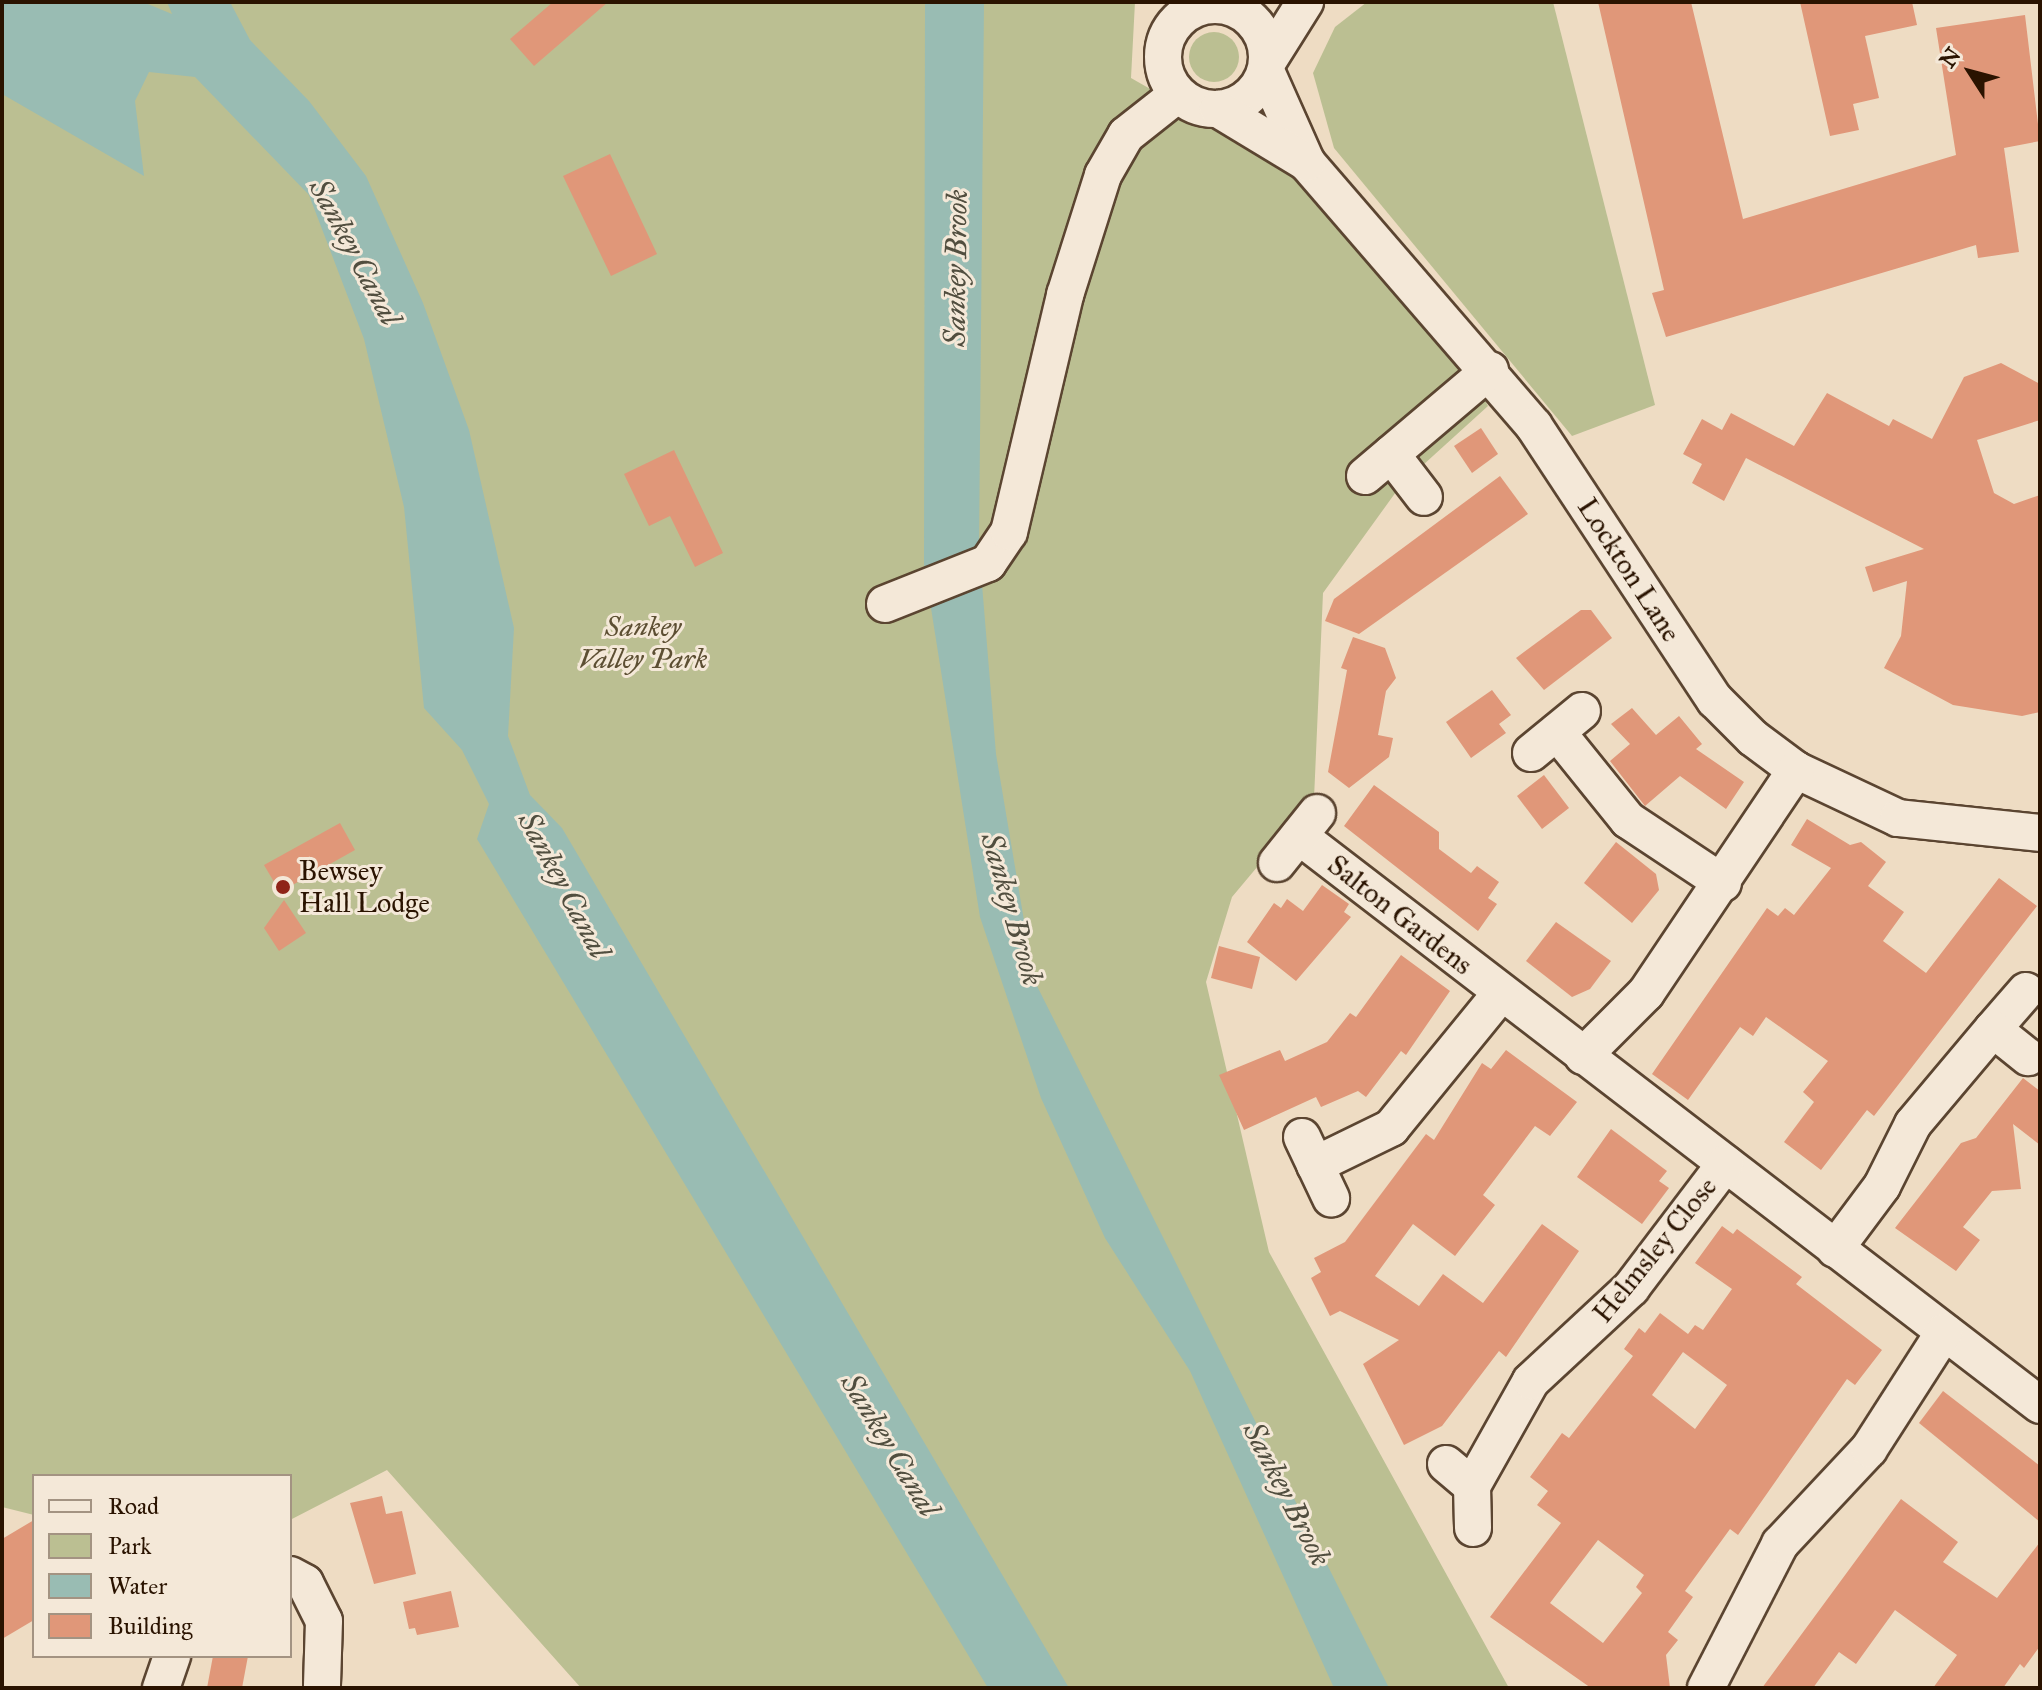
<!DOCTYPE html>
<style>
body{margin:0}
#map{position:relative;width:2042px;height:1690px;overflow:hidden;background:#eedcc3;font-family:"IM FELL Great Primer",serif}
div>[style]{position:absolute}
.green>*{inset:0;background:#bbbf92}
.round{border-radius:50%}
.water>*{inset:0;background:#99bcb3}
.building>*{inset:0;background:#e09779}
.roads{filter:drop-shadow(2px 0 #5b4531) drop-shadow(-2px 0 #5b4531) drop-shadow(0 2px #5b4531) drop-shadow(0 -2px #5b4531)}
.minor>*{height:36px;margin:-18px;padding:0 18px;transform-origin:18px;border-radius:18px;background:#f4e8d8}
.minor>.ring{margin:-18px;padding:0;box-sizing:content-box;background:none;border:36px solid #f4e8d8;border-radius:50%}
.dots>*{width:22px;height:22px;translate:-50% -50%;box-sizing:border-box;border:4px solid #f4e8d8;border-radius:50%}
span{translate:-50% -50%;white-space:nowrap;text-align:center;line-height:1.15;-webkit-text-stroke:6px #f4e8d8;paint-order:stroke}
.street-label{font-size:28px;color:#2a1300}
.park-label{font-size:28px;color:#5d4f33;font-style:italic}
.poi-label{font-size:28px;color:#2a1300}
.left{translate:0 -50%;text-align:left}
.water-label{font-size:30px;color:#514e3f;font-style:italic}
.frame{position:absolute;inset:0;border:4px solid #2a1300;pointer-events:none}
.legend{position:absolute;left:32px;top:1474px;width:260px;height:184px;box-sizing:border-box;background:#f4e8d8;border:2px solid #a39382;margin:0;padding:10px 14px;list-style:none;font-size:24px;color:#2a1300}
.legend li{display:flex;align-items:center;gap:16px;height:40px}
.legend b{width:40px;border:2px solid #a39382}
.north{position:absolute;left:1930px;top:32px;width:80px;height:80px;-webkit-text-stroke:6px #f4e8d8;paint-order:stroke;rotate:306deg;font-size:22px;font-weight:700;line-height:32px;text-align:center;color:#2a1300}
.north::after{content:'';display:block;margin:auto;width:28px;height:36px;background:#2a1300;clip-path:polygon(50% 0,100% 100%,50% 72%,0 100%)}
</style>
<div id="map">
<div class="green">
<div style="clip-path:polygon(2px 2px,1135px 2px,1131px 78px,1294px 171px,1456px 347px,1488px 406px,1401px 485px,1323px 593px,1314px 799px,1232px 897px,1206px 982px,1269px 1252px,1509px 1688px,581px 1688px,387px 1470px,290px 1520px,290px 1476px,34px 1476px,34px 1515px,2px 1507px)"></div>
<div style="clip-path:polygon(1367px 2px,1553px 2px,1655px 405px,1572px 436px,1334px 148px,1313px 73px,1335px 27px)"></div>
<div class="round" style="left:1189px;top:32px;width:50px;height:50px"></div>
</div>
<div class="water">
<div style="clip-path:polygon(2px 2px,143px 2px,172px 14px,167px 2px,230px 2px,250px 40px,309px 101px,366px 176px,423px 303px,469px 430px,514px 628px,508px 736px,530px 795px,562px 828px,1069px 1688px,988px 1688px,477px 839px,489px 804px,462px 750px,424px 708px,404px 507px,364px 339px,309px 195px,195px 77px,149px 72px,135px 101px,144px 176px,2px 94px)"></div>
<div style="clip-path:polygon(925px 2px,984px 2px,979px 548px,996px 754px,1034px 980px,1389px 1688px,1334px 1688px,1190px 1371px,1105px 1238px,1041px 1098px,980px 917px,924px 564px)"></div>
</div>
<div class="building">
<div style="clip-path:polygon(553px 2px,608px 2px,534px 66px,510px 39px)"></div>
<div style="clip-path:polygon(1598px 2px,1691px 2px,1743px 219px,1956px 155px,1936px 28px,2025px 15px,2040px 141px,2004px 148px,2019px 252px,1978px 258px,1976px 245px,1666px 337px,1652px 293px,1664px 290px)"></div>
<div style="clip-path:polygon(1800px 2px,1912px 2px,1917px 25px,1865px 36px,1879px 98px,1853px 104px,1859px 130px,1830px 136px)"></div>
<div style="clip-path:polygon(610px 154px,657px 254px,611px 276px,563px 176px)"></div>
<div style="clip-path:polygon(2001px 363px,2040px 384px,2040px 420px,1977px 440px,1994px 493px,2014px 504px,2040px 495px,2040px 712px,2022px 716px,1953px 705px,1884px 668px,1901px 636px,1907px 581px,1873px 592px,1865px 567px,1924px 549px,1746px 458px,1724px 501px,1692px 483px,1702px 464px,1683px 454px,1702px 419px,1722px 430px,1731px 413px,1794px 446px,1827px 393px,1889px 426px,1893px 419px,1932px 439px,1964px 377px)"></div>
<div style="clip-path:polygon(1481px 428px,1498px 454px,1472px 473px,1454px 446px)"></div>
<div style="clip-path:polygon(674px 450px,723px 553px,695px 567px,670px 516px,649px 526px,624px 474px)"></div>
<div style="clip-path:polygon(1500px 476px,1528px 514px,1359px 634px,1325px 621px,1334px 599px)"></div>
<div style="clip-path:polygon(1581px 610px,1591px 610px,1612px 638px,1544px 690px,1516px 658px)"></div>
<div style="clip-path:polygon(1353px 637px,1385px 648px,1396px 678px,1386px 691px,1378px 735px,1393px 738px,1389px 757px,1349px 788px,1328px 772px,1347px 670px,1341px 668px)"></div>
<div style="clip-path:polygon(1492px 690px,1511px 715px,1499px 724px,1506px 733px,1471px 758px,1446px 722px)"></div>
<div style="clip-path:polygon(1632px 708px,1656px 735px,1679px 716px,1702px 744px,1696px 749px,1744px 782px,1726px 809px,1680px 776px,1645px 806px,1610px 761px,1630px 744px,1611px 724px)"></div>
<div style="clip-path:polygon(1544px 775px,1569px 808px,1542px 829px,1517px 796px)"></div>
<div style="clip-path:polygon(1374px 785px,1439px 832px,1439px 849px,1471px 873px,1477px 866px,1499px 882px,1488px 898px,1497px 904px,1478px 931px,1344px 826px)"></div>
<div style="clip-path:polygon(1807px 819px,1850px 845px,1861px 842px,1886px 862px,1868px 886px,1904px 912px,1883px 941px,1926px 973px,1999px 878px,2037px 906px,1874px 1116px,1867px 1110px,1821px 1170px,1784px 1142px,1814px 1102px,1803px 1092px,1828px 1061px,1766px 1017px,1753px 1036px,1740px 1027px,1688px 1100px,1652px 1074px,1767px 908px,1778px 916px,1785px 908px,1794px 915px,1831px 868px,1791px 845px)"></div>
<div style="clip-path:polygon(340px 823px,355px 850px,280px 892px,264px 865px)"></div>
<div style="clip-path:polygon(1616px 842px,1656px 874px,1659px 890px,1632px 923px,1584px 883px)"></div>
<div style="clip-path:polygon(1322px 885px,1349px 904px,1344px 912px,1351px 917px,1296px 981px,1247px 942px,1274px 903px,1281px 908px,1287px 899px,1303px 911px)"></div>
<div style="clip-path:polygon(284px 900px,306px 933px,279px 951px,264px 928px)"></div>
<div style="clip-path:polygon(1556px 922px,1611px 961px,1590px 989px,1572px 997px,1526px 961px)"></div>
<div style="clip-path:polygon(1219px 946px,1260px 957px,1252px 989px,1211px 978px)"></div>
<div style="clip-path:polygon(1401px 955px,1450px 991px,1406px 1055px,1401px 1051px,1366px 1097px,1358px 1091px,1321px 1107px,1316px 1097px,1244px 1130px,1219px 1075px,1280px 1050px,1285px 1061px,1327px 1042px,1350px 1013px,1356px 1017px)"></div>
<div style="clip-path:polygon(1506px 1050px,1577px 1102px,1550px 1136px,1535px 1126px,1483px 1195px,1495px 1205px,1455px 1256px,1413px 1224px,1375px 1276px,1419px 1306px,1443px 1274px,1483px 1303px,1542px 1224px,1579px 1251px,1506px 1357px,1499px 1351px,1442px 1426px,1404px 1445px,1363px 1364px,1399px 1340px,1340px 1311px,1330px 1316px,1311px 1278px,1321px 1272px,1314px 1258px,1345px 1242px,1426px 1134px,1434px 1140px,1482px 1063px,1491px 1069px)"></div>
<div style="clip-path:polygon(2023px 1078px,2040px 1091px,2040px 1145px,2013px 1124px,2021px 1189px,1992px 1191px,1963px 1227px,1980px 1240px,1956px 1271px,1895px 1228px,1961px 1143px,1976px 1138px)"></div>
<div style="clip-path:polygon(1611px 1129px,1667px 1171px,1659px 1181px,1669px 1188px,1642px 1224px,1577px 1177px)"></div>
<div style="clip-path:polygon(evenodd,1722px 1226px,1733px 1234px,1737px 1229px,1802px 1277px,1796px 1284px,1882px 1350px,1855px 1385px,1847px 1379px,1738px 1535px,1730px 1529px,1685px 1591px,1693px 1597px,1668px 1632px,1678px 1640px,1666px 1655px,1670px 1688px,1591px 1688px,1490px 1617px,1561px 1523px,1537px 1505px,1548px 1491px,1530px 1477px,1562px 1433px,1569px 1438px,1633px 1356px,1624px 1349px,1639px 1328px,1645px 1333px,1660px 1313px,1688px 1334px,1695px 1325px,1703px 1330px,1732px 1289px,1695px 1263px,1722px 1226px,1683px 1352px,1727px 1385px,1695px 1429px,1652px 1395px,1683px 1352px,1722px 1226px,1598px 1540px,1644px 1575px,1636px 1587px,1642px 1593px,1603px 1643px,1550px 1603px,1598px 1540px)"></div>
<div style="clip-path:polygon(1943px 1391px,2040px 1466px,2040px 1522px,1919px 1423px)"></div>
<div style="clip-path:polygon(382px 1496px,386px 1514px,402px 1511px,416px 1574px,374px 1584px,350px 1503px)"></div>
<div style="clip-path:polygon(1901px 1499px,1958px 1542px,1943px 1562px,1997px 1598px,2040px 1542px,2040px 1646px,2024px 1668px,2020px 1664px,2003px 1688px,1933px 1688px,1957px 1655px,1895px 1610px,1856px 1664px,1839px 1652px,1813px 1688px,1762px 1688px)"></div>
<div style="clip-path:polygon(34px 1520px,34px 1620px,2px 1639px,2px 1539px)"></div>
<div style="clip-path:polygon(451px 1591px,459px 1627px,417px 1635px,415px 1628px,409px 1629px,403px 1602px)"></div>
<div style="clip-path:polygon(213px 1656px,248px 1656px,242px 1688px,207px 1688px)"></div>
</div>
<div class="roads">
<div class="minor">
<div class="ring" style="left:1163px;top:5px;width:68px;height:68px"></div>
<div style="left:1268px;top:61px;width:70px;rotate:-57.9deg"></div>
<div style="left:1266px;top:71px;width:101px;rotate:66deg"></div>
<div style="left:1307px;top:163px;width:347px;rotate:49.2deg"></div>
<div style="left:1534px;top:426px;width:328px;rotate:56.6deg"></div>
<div style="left:1715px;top:700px;width:54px;rotate:45deg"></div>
<div style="left:1753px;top:738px;width:54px;rotate:36.7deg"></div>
<div style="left:1796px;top:770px;width:113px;rotate:25.2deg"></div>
<div style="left:1898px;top:818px;width:143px;rotate:6deg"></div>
<div style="left:1218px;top:109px;width:104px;rotate:31.2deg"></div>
<div style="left:1391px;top:454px;width:54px;rotate:52.5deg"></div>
<div style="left:1365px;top:476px;width:164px;rotate:-40.3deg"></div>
<div style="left:885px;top:604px;width:111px;rotate:-21.7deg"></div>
<div style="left:988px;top:563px;width:37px;rotate:-56deg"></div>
<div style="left:1009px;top:532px;width:244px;rotate:-76.7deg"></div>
<div style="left:1065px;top:295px;width:126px;rotate:-72.4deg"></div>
<div style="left:1103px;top:175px;width:46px;rotate:-60.1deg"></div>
<div style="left:1126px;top:135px;width:66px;rotate:-38.3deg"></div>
<div style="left:1557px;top:732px;width:113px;rotate:51.1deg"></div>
<div style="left:1628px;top:820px;width:114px;rotate:33.6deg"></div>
<div style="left:1531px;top:753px;width:66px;rotate:-39.5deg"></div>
<div style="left:1299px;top:836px;width:934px;rotate:37.52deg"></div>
<div style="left:1277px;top:863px;width:64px;rotate:-51.3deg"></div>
<div style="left:2026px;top:991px;width:50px;rotate:131deg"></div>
<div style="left:1993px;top:1029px;width:45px;rotate:38.7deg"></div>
<div style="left:1583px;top:1056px;width:89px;rotate:-45deg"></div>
<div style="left:1646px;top:993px;width:269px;rotate:-56.1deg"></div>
<div style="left:1302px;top:1137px;width:68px;rotate:64.6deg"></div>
<div style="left:1315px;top:1165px;width:85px;rotate:-26deg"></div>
<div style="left:1391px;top:1128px;width:174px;rotate:-50.8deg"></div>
<div style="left:1835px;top:1249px;width:79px;rotate:-53.3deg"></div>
<div style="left:1882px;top:1186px;width:69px;rotate:-63.4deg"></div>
<div style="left:1913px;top:1124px;width:124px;rotate:-49.9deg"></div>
<div style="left:1446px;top:1464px;width:34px;rotate:40deg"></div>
<div style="left:1472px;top:1486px;width:42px;rotate:88.6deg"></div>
<div style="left:1472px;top:1486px;width:120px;rotate:-60.7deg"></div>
<div style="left:1531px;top:1381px;width:137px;rotate:-42.9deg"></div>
<div style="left:1631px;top:1288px;width:156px;rotate:-52.8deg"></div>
<div style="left:290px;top:1575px;width:17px;rotate:28deg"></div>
<div style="left:305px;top:1583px;width:42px;rotate:63.4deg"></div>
<div style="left:324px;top:1621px;width:65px;rotate:91.8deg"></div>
<div style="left:161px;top:1688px;width:34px;rotate:-71deg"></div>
<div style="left:1706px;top:1688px;width:162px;rotate:-62.8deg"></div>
<div style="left:1780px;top:1544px;width:130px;rotate:-46.9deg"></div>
<div style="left:1869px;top:1449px;width:139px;rotate:-57.3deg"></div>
</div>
</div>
<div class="dots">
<div style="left:283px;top:887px;background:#8f2418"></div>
</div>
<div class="street-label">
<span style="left:1629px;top:570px;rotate:57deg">Lockton Lane</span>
<span style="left:1400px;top:915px;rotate:38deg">Salton Gardens</span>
<span style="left:1655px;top:1250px;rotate:-51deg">Helmsley Close</span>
</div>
<div class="park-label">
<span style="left:643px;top:643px">Sankey<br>Valley Park</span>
</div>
<div class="poi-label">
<span class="left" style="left:299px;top:887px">Bewsey<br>Hall Lodge</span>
</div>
<div class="water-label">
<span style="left:355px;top:252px;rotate:62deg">Sankey Canal</span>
<span style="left:956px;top:268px;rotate:-89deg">Sankey Brook</span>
<span style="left:564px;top:885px;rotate:62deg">Sankey Canal</span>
<span style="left:1012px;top:909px;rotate:74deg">Sankey Brook</span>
<span style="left:890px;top:1445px;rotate:59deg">Sankey Canal</span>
<span style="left:1287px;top:1494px;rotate:63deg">Sankey Brook</span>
</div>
<div class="frame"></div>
<ul class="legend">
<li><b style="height:10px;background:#f4e8d8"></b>Road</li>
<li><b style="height:22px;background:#bbbf92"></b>Park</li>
<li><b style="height:22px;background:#99bcb3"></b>Water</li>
<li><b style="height:22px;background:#e09779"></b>Building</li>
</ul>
<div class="north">N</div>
</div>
